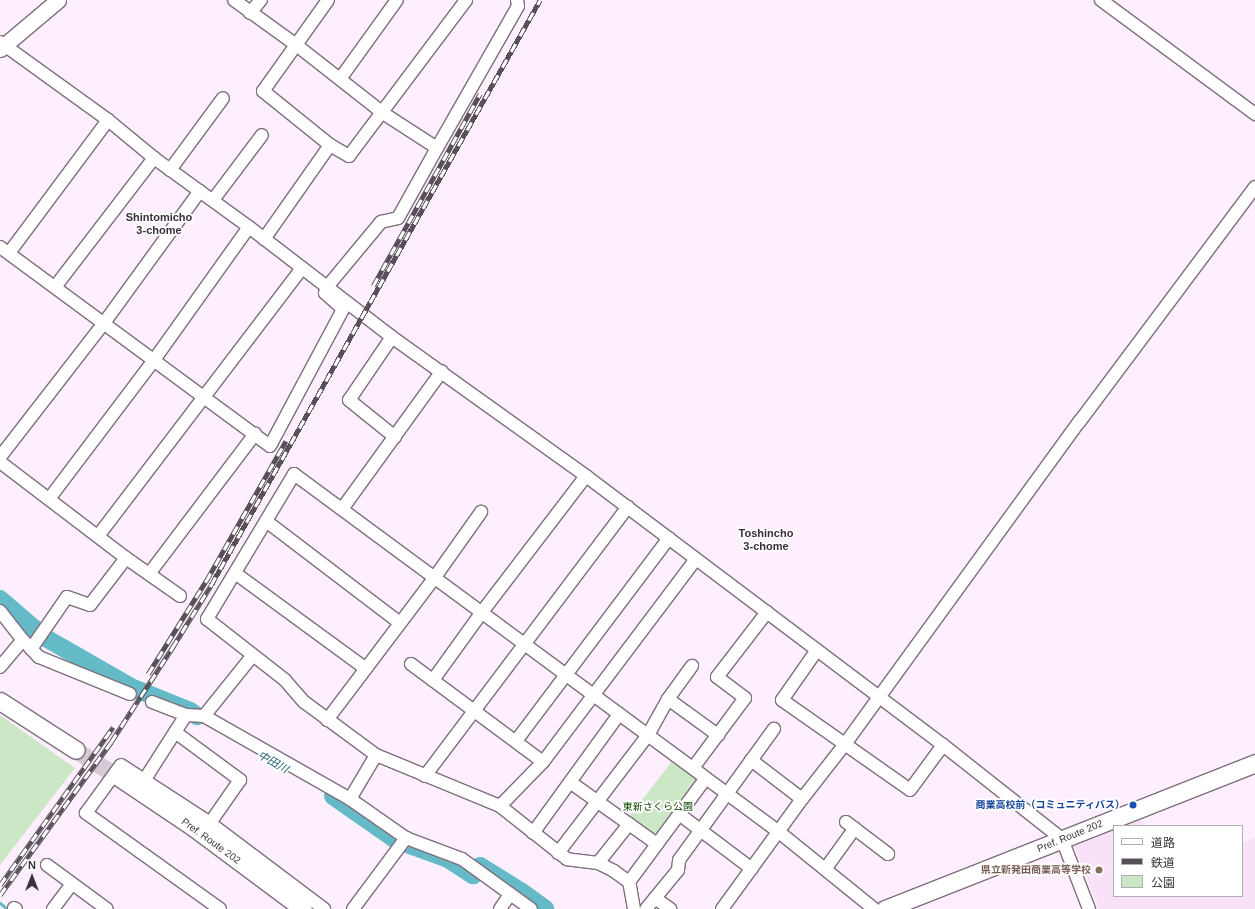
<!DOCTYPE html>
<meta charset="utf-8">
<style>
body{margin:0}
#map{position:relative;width:1255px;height:909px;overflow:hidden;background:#fdeffd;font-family:Helvetica,"Noto Sans JP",sans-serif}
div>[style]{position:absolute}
.built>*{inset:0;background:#f9e2f8}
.green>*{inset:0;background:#cce7c6}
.stream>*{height:3px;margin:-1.5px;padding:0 1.5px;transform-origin:1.5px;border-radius:1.5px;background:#64bac6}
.river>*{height:18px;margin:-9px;padding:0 9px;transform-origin:9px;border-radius:9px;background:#64bac6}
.secondary-tunnel>*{height:17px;margin-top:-8.5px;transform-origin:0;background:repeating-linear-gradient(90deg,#d6cad6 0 17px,transparent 0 25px)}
.roads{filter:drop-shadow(1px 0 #7e6f7d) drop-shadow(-1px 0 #7e6f7d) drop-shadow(0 1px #7e6f7d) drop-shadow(0 -1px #7e6f7d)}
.minor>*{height:12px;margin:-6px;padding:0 6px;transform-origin:6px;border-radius:6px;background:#fff}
.tertiary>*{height:15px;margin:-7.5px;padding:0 7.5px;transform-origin:7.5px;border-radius:7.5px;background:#fff}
.secondary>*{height:17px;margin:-8.5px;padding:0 8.5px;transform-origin:8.5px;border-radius:8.5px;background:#fff}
.rail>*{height:4.5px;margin-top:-2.25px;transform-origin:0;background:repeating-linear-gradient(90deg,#fff 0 9px,#585058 0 18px);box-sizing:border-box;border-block:1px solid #585058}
.dots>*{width:11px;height:11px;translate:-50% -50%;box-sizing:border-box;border:2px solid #fff;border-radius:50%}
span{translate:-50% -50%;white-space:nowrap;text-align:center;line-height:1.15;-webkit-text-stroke:3.5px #fff;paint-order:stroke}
.transit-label{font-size:10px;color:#164399;font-weight:700}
.right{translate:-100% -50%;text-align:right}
.park-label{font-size:10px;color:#104700}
.street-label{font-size:10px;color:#3b343b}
.education-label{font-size:10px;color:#785e54;font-weight:700}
.neighbourhood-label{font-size:11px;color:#3b2e3b;font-weight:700}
.water-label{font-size:11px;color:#1a616a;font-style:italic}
.legend{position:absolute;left:1113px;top:825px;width:130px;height:72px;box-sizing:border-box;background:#fff;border:1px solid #b1aeb1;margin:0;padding:5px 7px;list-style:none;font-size:12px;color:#3b343b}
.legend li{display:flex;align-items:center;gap:8px;height:20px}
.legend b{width:20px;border:1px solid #b1aeb1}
.north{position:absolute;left:12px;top:857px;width:40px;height:40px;-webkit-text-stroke:3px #fff;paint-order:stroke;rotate:0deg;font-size:11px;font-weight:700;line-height:16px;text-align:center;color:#3b343b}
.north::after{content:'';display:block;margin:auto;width:14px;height:18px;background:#3b343b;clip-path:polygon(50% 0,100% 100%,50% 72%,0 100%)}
</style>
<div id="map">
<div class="built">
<div style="clip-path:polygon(1140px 816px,1144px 826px,1114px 826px,1114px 896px,1242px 896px,1242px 843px,1255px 838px,1255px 909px,1099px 909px,1073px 842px)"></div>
</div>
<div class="green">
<div style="clip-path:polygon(0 715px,75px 768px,0 865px)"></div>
<div style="clip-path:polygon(672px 761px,698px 780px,657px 836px,629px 817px)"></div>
</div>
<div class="stream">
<div style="left:0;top:903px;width:9px;rotate:41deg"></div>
</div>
<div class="river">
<div style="left:0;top:599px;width:58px;rotate:40.8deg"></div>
<div style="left:44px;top:637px;width:100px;rotate:29.9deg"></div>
<div style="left:131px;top:687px;width:64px;rotate:22.1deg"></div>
<div style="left:190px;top:711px;width:9px;rotate:36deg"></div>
<div style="left:333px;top:796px;width:77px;rotate:34.9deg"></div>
<div style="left:396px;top:840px;width:55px;rotate:20.1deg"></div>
<div style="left:448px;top:859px;width:30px;rotate:33deg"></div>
<div style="left:473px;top:875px;width:11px;rotate:-52deg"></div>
<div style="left:480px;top:866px;width:49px;rotate:31.8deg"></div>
<div style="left:522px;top:892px;width:29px;rotate:36deg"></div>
</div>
<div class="secondary-tunnel">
<div style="left:76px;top:750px;width:49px;rotate:32.4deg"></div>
</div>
<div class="roads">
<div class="minor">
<div style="left:328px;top:0;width:112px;rotate:125.5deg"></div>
<div style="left:263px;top:91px;width:86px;rotate:38.9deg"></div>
<div style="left:330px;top:145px;width:22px;rotate:30deg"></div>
<div style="left:349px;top:156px;width:195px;rotate:-53.1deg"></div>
<div style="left:1101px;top:0;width:192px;rotate:36.5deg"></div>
<div style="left:250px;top:13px;width:17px;rotate:-50deg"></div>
<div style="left:0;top:42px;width:133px;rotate:35.8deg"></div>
<div style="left:108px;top:120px;width:60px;rotate:39.6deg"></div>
<div style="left:154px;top:158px;width:117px;rotate:36deg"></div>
<div style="left:249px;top:227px;width:180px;rotate:37.6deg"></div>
<div style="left:392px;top:337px;width:239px;rotate:35.6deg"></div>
<div style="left:586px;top:476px;width:447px;rotate:37deg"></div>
<div style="left:943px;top:745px;width:152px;rotate:38.3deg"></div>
<div style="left:1062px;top:839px;width:75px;rotate:68.9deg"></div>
<div style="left:340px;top:79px;width:97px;rotate:-54.2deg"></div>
<div style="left:437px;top:148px;width:163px;rotate:-60.3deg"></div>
<div style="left:518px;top:6px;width:6px;rotate:-99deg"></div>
<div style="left:170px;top:170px;width:89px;rotate:-53.6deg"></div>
<div style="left:213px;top:200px;width:81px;rotate:-53deg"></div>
<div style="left:264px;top:239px;width:115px;rotate:-54.9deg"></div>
<div style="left:0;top:247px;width:335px;rotate:36.4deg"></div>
<div style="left:270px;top:446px;width:155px;rotate:-61.9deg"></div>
<div style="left:343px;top:309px;width:24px;rotate:-138deg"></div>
<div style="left:325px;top:293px;width:6px;rotate:-72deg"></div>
<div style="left:327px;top:287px;width:85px;rotate:-50.3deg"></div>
<div style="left:381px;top:222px;width:17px;rotate:-13deg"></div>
<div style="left:398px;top:218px;width:80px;rotate:-60.9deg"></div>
<div style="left:437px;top:148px;width:64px;rotate:-147.1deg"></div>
<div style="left:383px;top:113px;width:112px;rotate:-141.9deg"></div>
<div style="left:295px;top:44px;width:75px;rotate:-144.2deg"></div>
<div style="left:9px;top:253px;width:166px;rotate:-53.3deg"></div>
<div style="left:55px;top:287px;width:163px;rotate:-52.5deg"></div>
<div style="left:392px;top:337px;width:76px;rotate:124.3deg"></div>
<div style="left:349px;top:400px;width:59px;rotate:38.8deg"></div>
<div style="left:0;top:457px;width:170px;rotate:-52.2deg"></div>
<div style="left:104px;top:323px;width:163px;rotate:-54deg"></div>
<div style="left:0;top:462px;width:158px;rotate:37.3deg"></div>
<div style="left:126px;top:558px;width:66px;rotate:35.1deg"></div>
<div style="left:49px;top:499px;width:174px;rotate:-52.9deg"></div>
<div style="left:154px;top:360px;width:163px;rotate:-54.5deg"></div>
<div style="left:342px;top:509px;width:170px;rotate:-54.1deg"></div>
<div style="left:266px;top:521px;width:168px;rotate:37.3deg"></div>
<div style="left:98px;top:536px;width:337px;rotate:-52.7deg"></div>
<div style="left:235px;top:573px;width:162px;rotate:36.2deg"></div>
<div style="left:149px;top:574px;width:176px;rotate:-52.9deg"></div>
<div style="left:0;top:611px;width:37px;rotate:52deg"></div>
<div style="left:23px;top:640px;width:23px;rotate:47deg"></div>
<div style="left:39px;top:657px;width:98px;rotate:22.1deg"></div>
<div style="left:31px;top:649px;width:63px;rotate:-55.3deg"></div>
<div style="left:67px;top:597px;width:24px;rotate:19deg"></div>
<div style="left:90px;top:605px;width:59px;rotate:-52.5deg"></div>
<div style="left:817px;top:650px;width:61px;rotate:125deg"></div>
<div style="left:782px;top:700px;width:156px;rotate:35.1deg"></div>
<div style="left:910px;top:790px;width:56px;rotate:-53.7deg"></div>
<div style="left:411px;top:664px;width:164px;rotate:36.6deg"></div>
<div style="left:0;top:667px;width:35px;rotate:-50deg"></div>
<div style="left:433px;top:680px;width:84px;rotate:-54.2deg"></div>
<div style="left:482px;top:612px;width:171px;rotate:-52.6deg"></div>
<div style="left:668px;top:699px;width:62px;rotate:35.8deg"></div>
<div style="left:152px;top:702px;width:36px;rotate:21deg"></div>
<div style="left:186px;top:715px;width:18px;rotate:3deg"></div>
<div style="left:204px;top:716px;width:168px;rotate:29.6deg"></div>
<div style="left:350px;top:799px;width:68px;rotate:34.9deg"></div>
<div style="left:406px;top:838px;width:60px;rotate:20.6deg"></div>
<div style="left:462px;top:859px;width:85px;rotate:35.9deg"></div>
<div style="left:204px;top:716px;width:78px;rotate:-51.2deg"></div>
<div style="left:327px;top:720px;width:179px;rotate:-52.9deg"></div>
<div style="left:435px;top:577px;width:80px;rotate:-54.7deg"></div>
<div style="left:175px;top:732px;width:81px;rotate:36.4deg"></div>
<div style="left:240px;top:780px;width:52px;rotate:124.9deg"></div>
<div style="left:516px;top:741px;width:254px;rotate:-53deg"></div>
<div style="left:751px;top:760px;width:64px;rotate:37.4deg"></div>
<div style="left:693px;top:768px;width:87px;rotate:-53.4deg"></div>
<div style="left:745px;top:698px;width:35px;rotate:-143deg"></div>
<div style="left:717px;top:677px;width:82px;rotate:-52.4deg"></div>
<div style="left:425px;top:776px;width:337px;rotate:-53deg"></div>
<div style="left:145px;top:779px;width:76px;rotate:-57.4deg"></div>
<div style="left:570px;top:782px;width:107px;rotate:35.5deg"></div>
<div style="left:350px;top:799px;width:51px;rotate:-59.4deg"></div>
<div style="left:500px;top:806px;width:62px;rotate:-45.7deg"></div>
<div style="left:543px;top:762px;width:254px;rotate:-53deg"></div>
<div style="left:679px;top:814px;width:91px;rotate:37deg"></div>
<div style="left:846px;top:822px;width:53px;rotate:37.3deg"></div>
<div style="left:533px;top:833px;width:147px;rotate:-54.1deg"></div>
<div style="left:558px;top:853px;width:148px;rotate:-52.7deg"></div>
<div style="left:648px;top:735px;width:41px;rotate:-60.9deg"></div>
<div style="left:668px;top:699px;width:41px;rotate:-54deg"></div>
<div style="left:598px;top:863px;width:50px;rotate:-51.5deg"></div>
<div style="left:47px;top:865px;width:74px;rotate:36.3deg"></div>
<div style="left:826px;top:868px;width:49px;rotate:-54.1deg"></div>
<div style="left:629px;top:882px;width:129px;rotate:-53.5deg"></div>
<div style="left:655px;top:898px;width:19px;rotate:36deg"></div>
<div style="left:14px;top:908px;width:2px;rotate:27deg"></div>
<div style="left:53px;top:909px;width:31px;rotate:-53deg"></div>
<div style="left:220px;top:909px;width:165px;rotate:-144.4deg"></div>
<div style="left:86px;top:813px;width:59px;rotate:-53.9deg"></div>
<div style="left:121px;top:765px;width:106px;rotate:33.1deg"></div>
<div style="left:210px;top:823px;width:143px;rotate:37deg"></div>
<div style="left:353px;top:909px;width:89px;rotate:-53.3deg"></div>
<div style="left:500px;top:909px;width:18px;rotate:-56deg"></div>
<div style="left:634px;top:909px;width:27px;rotate:-100deg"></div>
<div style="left:629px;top:882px;width:19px;rotate:-144deg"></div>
<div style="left:614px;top:871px;width:18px;rotate:-153deg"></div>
<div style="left:598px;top:863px;width:31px;rotate:-173deg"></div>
<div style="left:567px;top:859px;width:85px;rotate:-141.7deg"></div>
<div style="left:500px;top:806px;width:134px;rotate:-157.6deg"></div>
<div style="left:376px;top:755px;width:89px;rotate:-143.6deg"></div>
<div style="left:304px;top:702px;width:29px;rotate:-131deg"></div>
<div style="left:285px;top:680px;width:99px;rotate:-142deg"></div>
<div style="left:207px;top:619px;width:169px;rotate:-59deg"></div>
<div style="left:294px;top:474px;width:603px;rotate:36.43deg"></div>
<div style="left:779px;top:832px;width:122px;rotate:39deg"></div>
<div style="left:646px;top:909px;width:50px;rotate:-50.6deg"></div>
<div style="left:678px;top:870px;width:10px;rotate:-84deg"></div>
<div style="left:679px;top:860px;width:162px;rotate:-54.1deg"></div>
<div style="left:722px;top:909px;width:136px;rotate:-54deg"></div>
<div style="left:802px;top:799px;width:70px;rotate:-52deg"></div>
<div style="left:845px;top:744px;width:399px;rotate:-54deg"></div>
<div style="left:1080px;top:421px;width:292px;rotate:-53.2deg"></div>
</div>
<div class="tertiary">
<div style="left:0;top:49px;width:76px;rotate:-40.2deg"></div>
</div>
<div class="secondary">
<div style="left:0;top:701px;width:90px;rotate:32.8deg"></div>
<div style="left:117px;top:776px;width:92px;rotate:33.9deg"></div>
<div style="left:193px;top:827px;width:137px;rotate:36.7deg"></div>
<div style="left:885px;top:909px;width:398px;rotate:-21.5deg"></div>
</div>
</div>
<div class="rail">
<div style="left:373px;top:286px;width:220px;rotate:-60.9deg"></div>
<div style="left:148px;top:674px;width:110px;rotate:-58.1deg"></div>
<div style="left:206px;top:581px;width:161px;rotate:-60.3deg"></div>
<div style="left:0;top:885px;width:194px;rotate:-54.4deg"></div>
<div style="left:0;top:895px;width:189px;rotate:-54deg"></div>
<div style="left:111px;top:742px;width:112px;rotate:-57deg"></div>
<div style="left:172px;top:648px;width:74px;rotate:-58.2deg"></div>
<div style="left:211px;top:585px;width:671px;rotate:-60.65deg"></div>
</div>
<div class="dots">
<div style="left:1133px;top:805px;background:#1a4fb4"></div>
<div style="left:1099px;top:870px;background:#8d6e63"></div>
</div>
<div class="transit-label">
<span class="right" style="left:1125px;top:805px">商業高校前（コミュニティバス）</span>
</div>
<div class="park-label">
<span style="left:658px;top:807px">東新さくら公園</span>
</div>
<div class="street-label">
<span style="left:1070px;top:836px;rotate:-22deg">Pref. Route 202</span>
<span style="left:211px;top:841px;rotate:36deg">Pref. Route 202</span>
</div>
<div class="education-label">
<span class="right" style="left:1091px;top:870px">県立新発田商業高等学校</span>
</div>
<div class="neighbourhood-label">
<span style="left:159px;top:224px">Shintomicho<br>3-chome</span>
<span style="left:766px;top:540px">Toshincho<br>3-chome</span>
</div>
<div class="water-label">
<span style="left:273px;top:762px;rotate:29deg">中田川</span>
</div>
<ul class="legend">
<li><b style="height:5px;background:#fff"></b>道路</li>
<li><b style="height:5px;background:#585058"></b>鉄道</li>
<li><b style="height:11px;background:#cce7c6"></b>公園</li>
</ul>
<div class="north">N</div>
</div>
